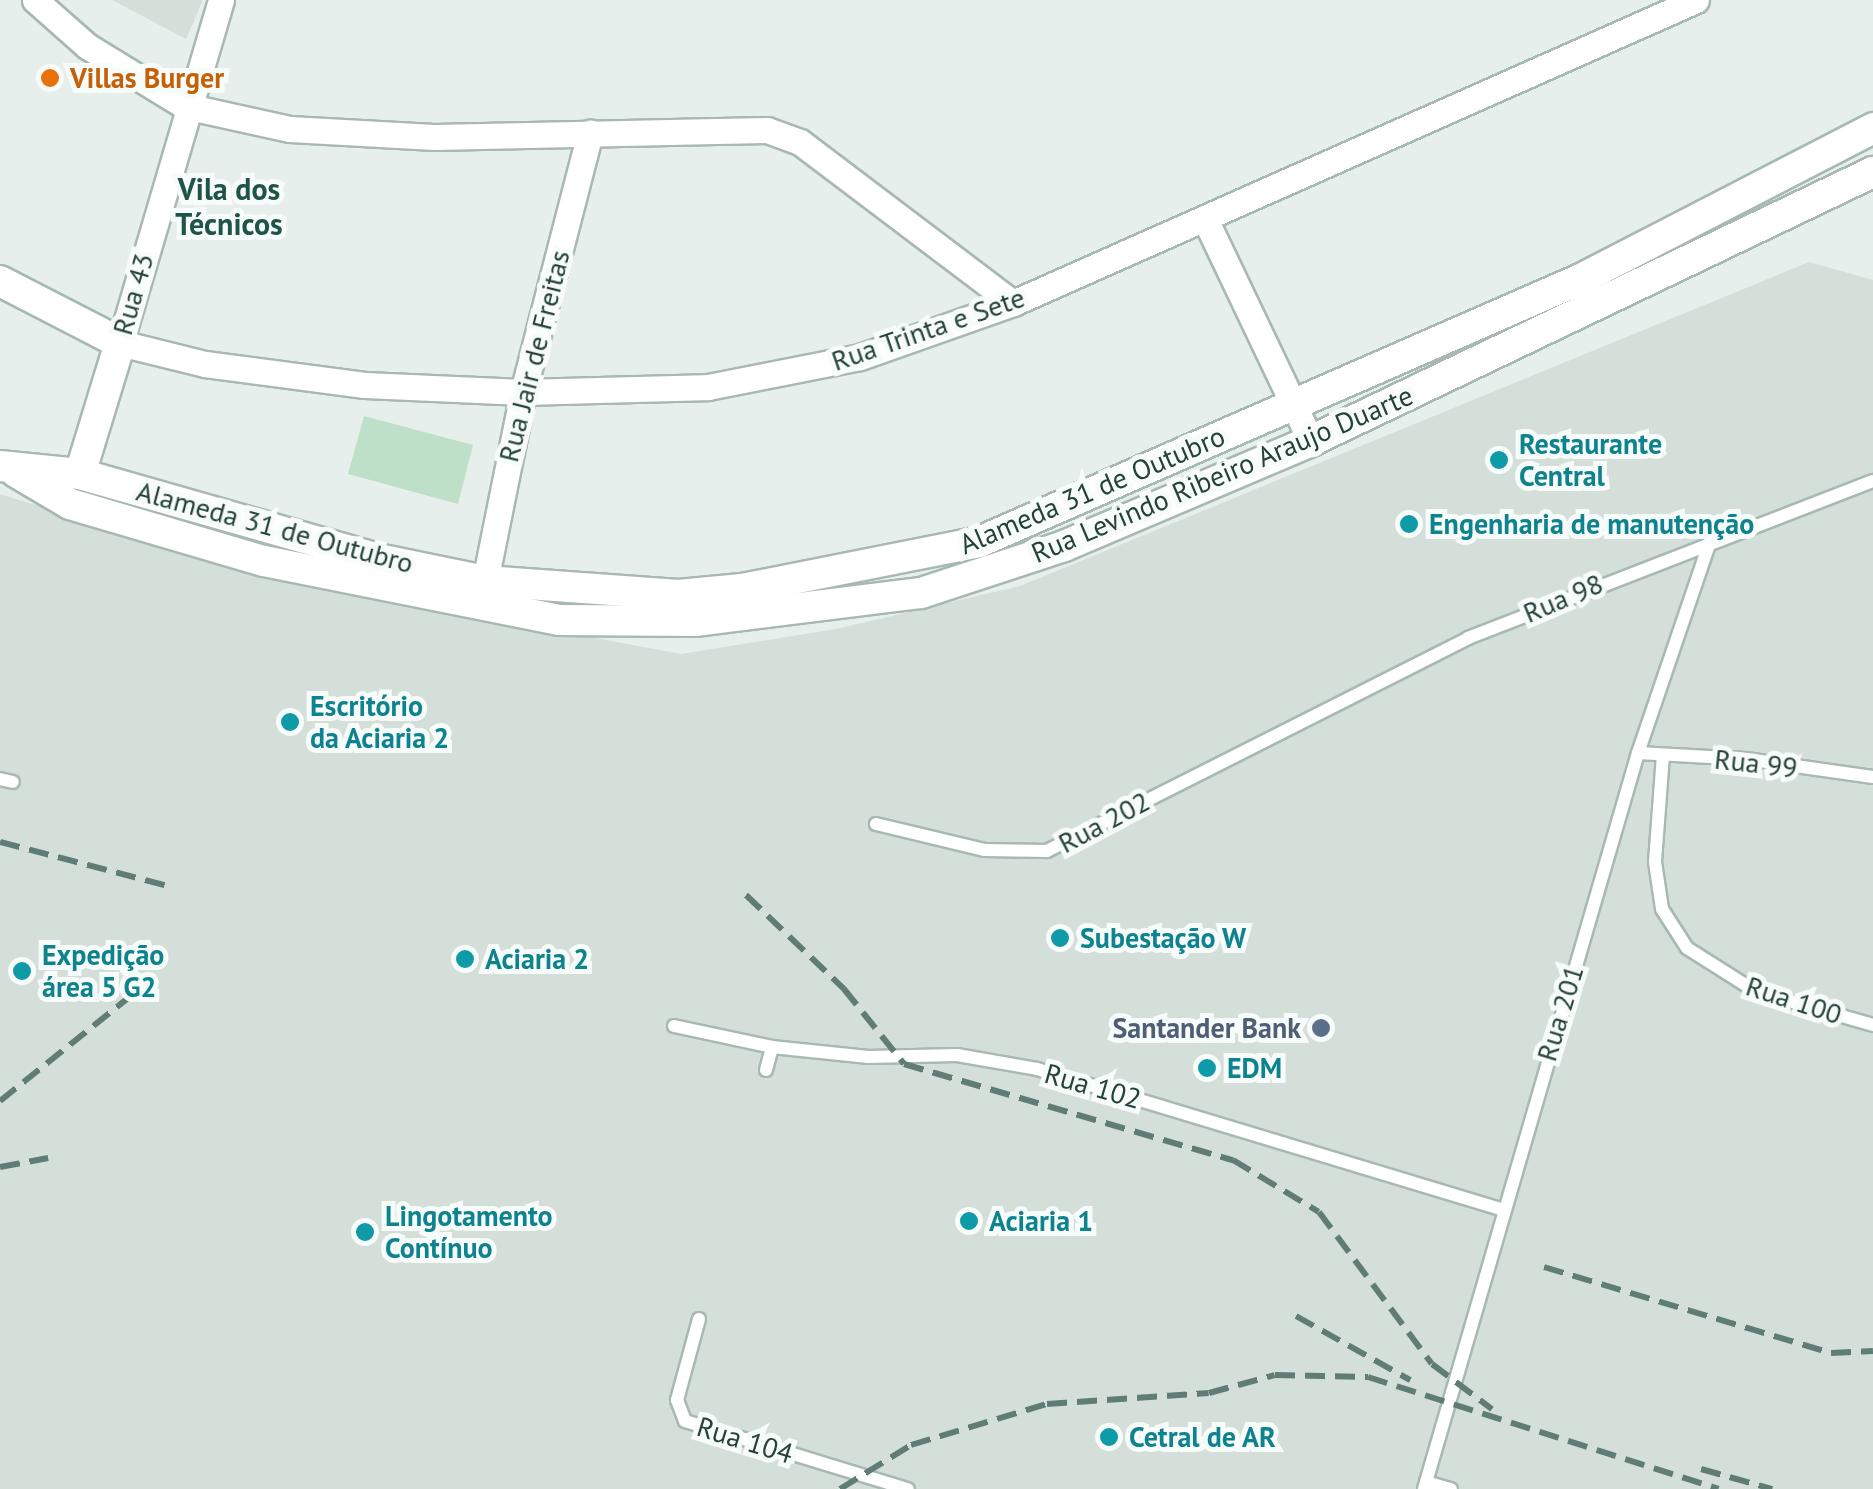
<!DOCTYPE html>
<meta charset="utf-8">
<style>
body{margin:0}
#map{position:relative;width:1873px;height:1489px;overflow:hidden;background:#e6efeb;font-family:"PT Sans",sans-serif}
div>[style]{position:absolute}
.built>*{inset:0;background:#d4dfda}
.green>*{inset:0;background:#bfe0c8}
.roads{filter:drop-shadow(2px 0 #a8b8b2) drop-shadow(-2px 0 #a8b8b2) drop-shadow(0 2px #a8b8b2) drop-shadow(0 -2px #a8b8b2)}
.service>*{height:12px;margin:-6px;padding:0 6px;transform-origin:6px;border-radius:6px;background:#fff}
.minor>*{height:25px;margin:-12.5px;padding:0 12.5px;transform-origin:12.5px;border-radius:12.5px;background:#fff}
.secondary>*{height:30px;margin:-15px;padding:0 15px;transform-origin:15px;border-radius:15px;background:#fff}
.rail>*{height:6px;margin-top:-3px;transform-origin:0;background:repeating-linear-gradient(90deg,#5f7d75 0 20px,transparent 0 30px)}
.dots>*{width:28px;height:28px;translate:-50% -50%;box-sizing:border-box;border:5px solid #f7fbf9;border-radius:50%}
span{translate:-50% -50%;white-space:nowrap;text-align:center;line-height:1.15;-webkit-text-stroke:10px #f7fbf9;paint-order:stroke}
.food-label{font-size:28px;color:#c56008;font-weight:700}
.left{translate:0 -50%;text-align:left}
.street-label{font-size:28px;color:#24423a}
.culture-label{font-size:28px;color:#0d838f;font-weight:700}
.service-label{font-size:28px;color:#4e5e75;font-weight:700}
.right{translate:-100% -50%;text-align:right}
.neighbourhood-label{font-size:30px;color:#1f5548;font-weight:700}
</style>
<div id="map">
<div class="built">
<div style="clip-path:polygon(112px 0,203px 0,186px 39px)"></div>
<div style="clip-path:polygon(1809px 262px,1873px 280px,1873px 1489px,0 1489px,0 494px,274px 578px,681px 654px,836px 629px,1020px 586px)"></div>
</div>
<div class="green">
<div style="clip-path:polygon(364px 416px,473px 445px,458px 504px,348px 474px)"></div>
</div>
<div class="roads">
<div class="service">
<div style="left:1638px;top:753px;width:108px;rotate:3.2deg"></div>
<div style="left:1746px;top:759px;width:128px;rotate:8.1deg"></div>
<div style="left:1663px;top:755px;width:107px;rotate:94.3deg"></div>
<div style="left:1655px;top:862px;width:48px;rotate:81.5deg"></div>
<div style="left:1662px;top:909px;width:46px;rotate:57.3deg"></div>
<div style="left:1687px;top:948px;width:80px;rotate:32.3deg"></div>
<div style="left:1755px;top:991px;width:123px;rotate:16.1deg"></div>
<div style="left:0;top:779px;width:13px;rotate:13deg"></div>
<div style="left:876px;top:824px;width:111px;rotate:13.5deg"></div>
<div style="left:984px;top:850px;width:63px;rotate:0.9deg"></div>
<div style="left:1047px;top:851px;width:472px;rotate:-26.8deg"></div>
<div style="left:1468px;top:638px;width:434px;rotate:-21.2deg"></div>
<div style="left:674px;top:1026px;width:100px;rotate:12.1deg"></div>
<div style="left:772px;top:1047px;width:97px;rotate:5.9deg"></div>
<div style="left:868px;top:1057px;width:89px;rotate:-1.3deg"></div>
<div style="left:957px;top:1055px;width:81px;rotate:9.9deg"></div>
<div style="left:1037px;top:1069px;width:486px;rotate:16.8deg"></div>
<div style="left:766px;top:1070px;width:24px;rotate:-75deg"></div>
<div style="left:699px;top:1319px;width:84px;rotate:105.2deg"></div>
<div style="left:677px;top:1400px;width:22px;rotate:69deg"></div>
<div style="left:685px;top:1421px;width:233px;rotate:17deg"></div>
<div style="left:1426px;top:1482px;width:26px;rotate:16deg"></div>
<div style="left:1424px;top:1489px;width:766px;rotate:-73.79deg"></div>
<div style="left:1638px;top:753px;width:223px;rotate:-71.2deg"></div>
</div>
<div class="minor">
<div style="left:35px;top:0;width:69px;rotate:41.5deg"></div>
<div style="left:87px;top:46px;width:115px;rotate:31.5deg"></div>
<div style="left:185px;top:106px;width:107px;rotate:12.4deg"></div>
<div style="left:290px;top:129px;width:144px;rotate:3.2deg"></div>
<div style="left:434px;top:137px;width:333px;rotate:-1.2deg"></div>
<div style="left:767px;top:130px;width:35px;rotate:20deg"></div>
<div style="left:800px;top:142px;width:267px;rotate:37.1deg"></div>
<div style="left:221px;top:0;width:358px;rotate:106.4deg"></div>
<div style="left:120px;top:343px;width:88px;rotate:13.9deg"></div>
<div style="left:205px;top:364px;width:161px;rotate:7.5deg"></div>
<div style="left:365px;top:385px;width:158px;rotate:2.5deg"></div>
<div style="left:523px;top:392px;width:185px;rotate:-1.5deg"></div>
<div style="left:708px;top:387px;width:155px;rotate:-11.2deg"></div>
<div style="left:860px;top:357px;width:162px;rotate:-19.4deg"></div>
<div style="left:1013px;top:303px;width:747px;rotate:-23.92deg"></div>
<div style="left:1205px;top:219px;width:246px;rotate:64.5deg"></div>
<div style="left:485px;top:581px;width:193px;rotate:-78.6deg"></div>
<div style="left:523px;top:392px;width:268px;rotate:-75.5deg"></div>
</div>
<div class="secondary">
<div style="left:0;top:281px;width:135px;rotate:27.3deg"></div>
<div style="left:120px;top:343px;width:137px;rotate:107deg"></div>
<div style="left:0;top:466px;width:80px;rotate:5.7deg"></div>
<div style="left:80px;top:474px;width:310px;rotate:15.9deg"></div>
<div style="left:378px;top:559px;width:109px;rotate:11.6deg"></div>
<div style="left:485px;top:581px;width:194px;rotate:4.1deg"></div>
<div style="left:678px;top:595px;width:64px;rotate:-5.4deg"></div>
<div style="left:742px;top:589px;width:242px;rotate:-11.2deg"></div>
<div style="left:979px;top:542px;width:657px;rotate:-23.6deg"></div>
<div style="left:1581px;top:279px;width:329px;rotate:-27.3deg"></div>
<div style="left:16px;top:472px;width:63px;rotate:30.7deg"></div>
<div style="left:70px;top:504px;width:202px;rotate:16.4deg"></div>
<div style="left:264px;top:561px;width:301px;rotate:11.3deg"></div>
<div style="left:559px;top:620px;width:136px;rotate:0.4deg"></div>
<div style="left:695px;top:621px;width:228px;rotate:-7.1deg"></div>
<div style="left:921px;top:593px;width:151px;rotate:-18.2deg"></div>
<div style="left:1064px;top:546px;width:268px;rotate:-23deg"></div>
<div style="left:1311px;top:441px;width:623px;rotate:-25.58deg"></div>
</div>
</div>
<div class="rail">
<div style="left:0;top:842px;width:177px;rotate:14.7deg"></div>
<div style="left:746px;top:895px;width:136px;rotate:43.8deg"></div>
<div style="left:844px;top:989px;width:96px;rotate:51.3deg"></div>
<div style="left:904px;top:1064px;width:343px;rotate:16.3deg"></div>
<div style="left:1233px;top:1160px;width:100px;rotate:31.2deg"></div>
<div style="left:1319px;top:1212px;width:189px;rotate:53.4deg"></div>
<div style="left:1432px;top:1364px;width:75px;rotate:36.9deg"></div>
<div style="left:0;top:1101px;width:190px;rotate:-38.8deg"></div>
<div style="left:0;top:1167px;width:49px;rotate:-10.6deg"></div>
<div style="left:1544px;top:1267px;width:300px;rotate:16.7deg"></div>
<div style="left:1831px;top:1353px;width:42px;rotate:-2.7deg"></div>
<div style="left:1296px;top:1316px;width:131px;rotate:29.3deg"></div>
<div style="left:1701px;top:1469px;width:74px;rotate:15.7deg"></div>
<div style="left:840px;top:1489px;width:84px;rotate:-31.8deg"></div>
<div style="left:911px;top:1445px;width:142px;rotate:-16.8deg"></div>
<div style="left:1047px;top:1404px;width:162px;rotate:-3.9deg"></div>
<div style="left:1209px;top:1393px;width:68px;rotate:-15.3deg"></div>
<div style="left:1275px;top:1375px;width:93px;rotate:1.2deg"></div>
<div style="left:1368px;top:1377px;width:368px;rotate:17.7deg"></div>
</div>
<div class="dots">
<div style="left:50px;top:78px;background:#e8710a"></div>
<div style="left:1499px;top:460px;background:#0f9aa8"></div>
<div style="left:1409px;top:524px;background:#0f9aa8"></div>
<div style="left:290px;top:722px;background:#0f9aa8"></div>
<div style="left:1060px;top:938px;background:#0f9aa8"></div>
<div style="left:465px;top:959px;background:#0f9aa8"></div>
<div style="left:22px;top:971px;background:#0f9aa8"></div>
<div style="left:1321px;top:1028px;background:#5c6f8a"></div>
<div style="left:1207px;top:1068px;background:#0f9aa8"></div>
<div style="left:969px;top:1221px;background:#0f9aa8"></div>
<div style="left:365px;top:1232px;background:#0f9aa8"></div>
<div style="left:1109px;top:1437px;background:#0f9aa8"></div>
</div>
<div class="food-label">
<span class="left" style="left:70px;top:78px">Villas Burger</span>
</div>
<div class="street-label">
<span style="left:133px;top:294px;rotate:-74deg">Rua 43</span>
<span style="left:928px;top:329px;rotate:-19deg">Rua Trinta e Sete</span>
<span style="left:534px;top:356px;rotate:-76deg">Rua Jair de Freitas</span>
<span style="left:1222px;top:474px;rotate:-23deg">Rua Levindo Ribeiro Araujo Duarte</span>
<span style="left:1092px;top:490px;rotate:-23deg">Alameda 31 de Outubro</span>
<span style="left:275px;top:527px;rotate:15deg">Alameda 31 de Outubro</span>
<span style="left:1563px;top:598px;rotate:-23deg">Rua 98</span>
<span style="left:1756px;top:763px;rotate:6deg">Rua 99</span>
<span style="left:1104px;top:822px;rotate:-28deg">Rua 202</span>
<span style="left:1794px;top:1000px;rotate:18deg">Rua 100</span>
<span style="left:1560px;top:1013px;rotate:-73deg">Rua 201</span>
<span style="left:1093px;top:1086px;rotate:16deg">Rua 102</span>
<span style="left:745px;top:1440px;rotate:17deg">Rua 104</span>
</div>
<div class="culture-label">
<span class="left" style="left:1519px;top:460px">Restaurante<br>Central</span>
<span class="left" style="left:1429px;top:524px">Engenharia de manutenção</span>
<span class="left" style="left:310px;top:722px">Escritório<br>da Aciaria 2</span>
<span class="left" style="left:1080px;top:938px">Subestação W</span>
<span class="left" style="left:42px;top:971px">Expedição<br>área 5 G2</span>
<span class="left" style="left:485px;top:959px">Aciaria 2</span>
<span class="left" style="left:1227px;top:1068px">EDM</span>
<span class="left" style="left:385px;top:1232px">Lingotamento<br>Contínuo</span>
<span class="left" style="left:989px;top:1221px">Aciaria 1</span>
<span class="left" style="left:1129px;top:1437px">Cetral de AR</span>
</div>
<div class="service-label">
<span class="right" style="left:1301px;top:1028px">Santander Bank</span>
</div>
<div class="neighbourhood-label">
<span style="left:229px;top:206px">Vila dos<br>Técnicos</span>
</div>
</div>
